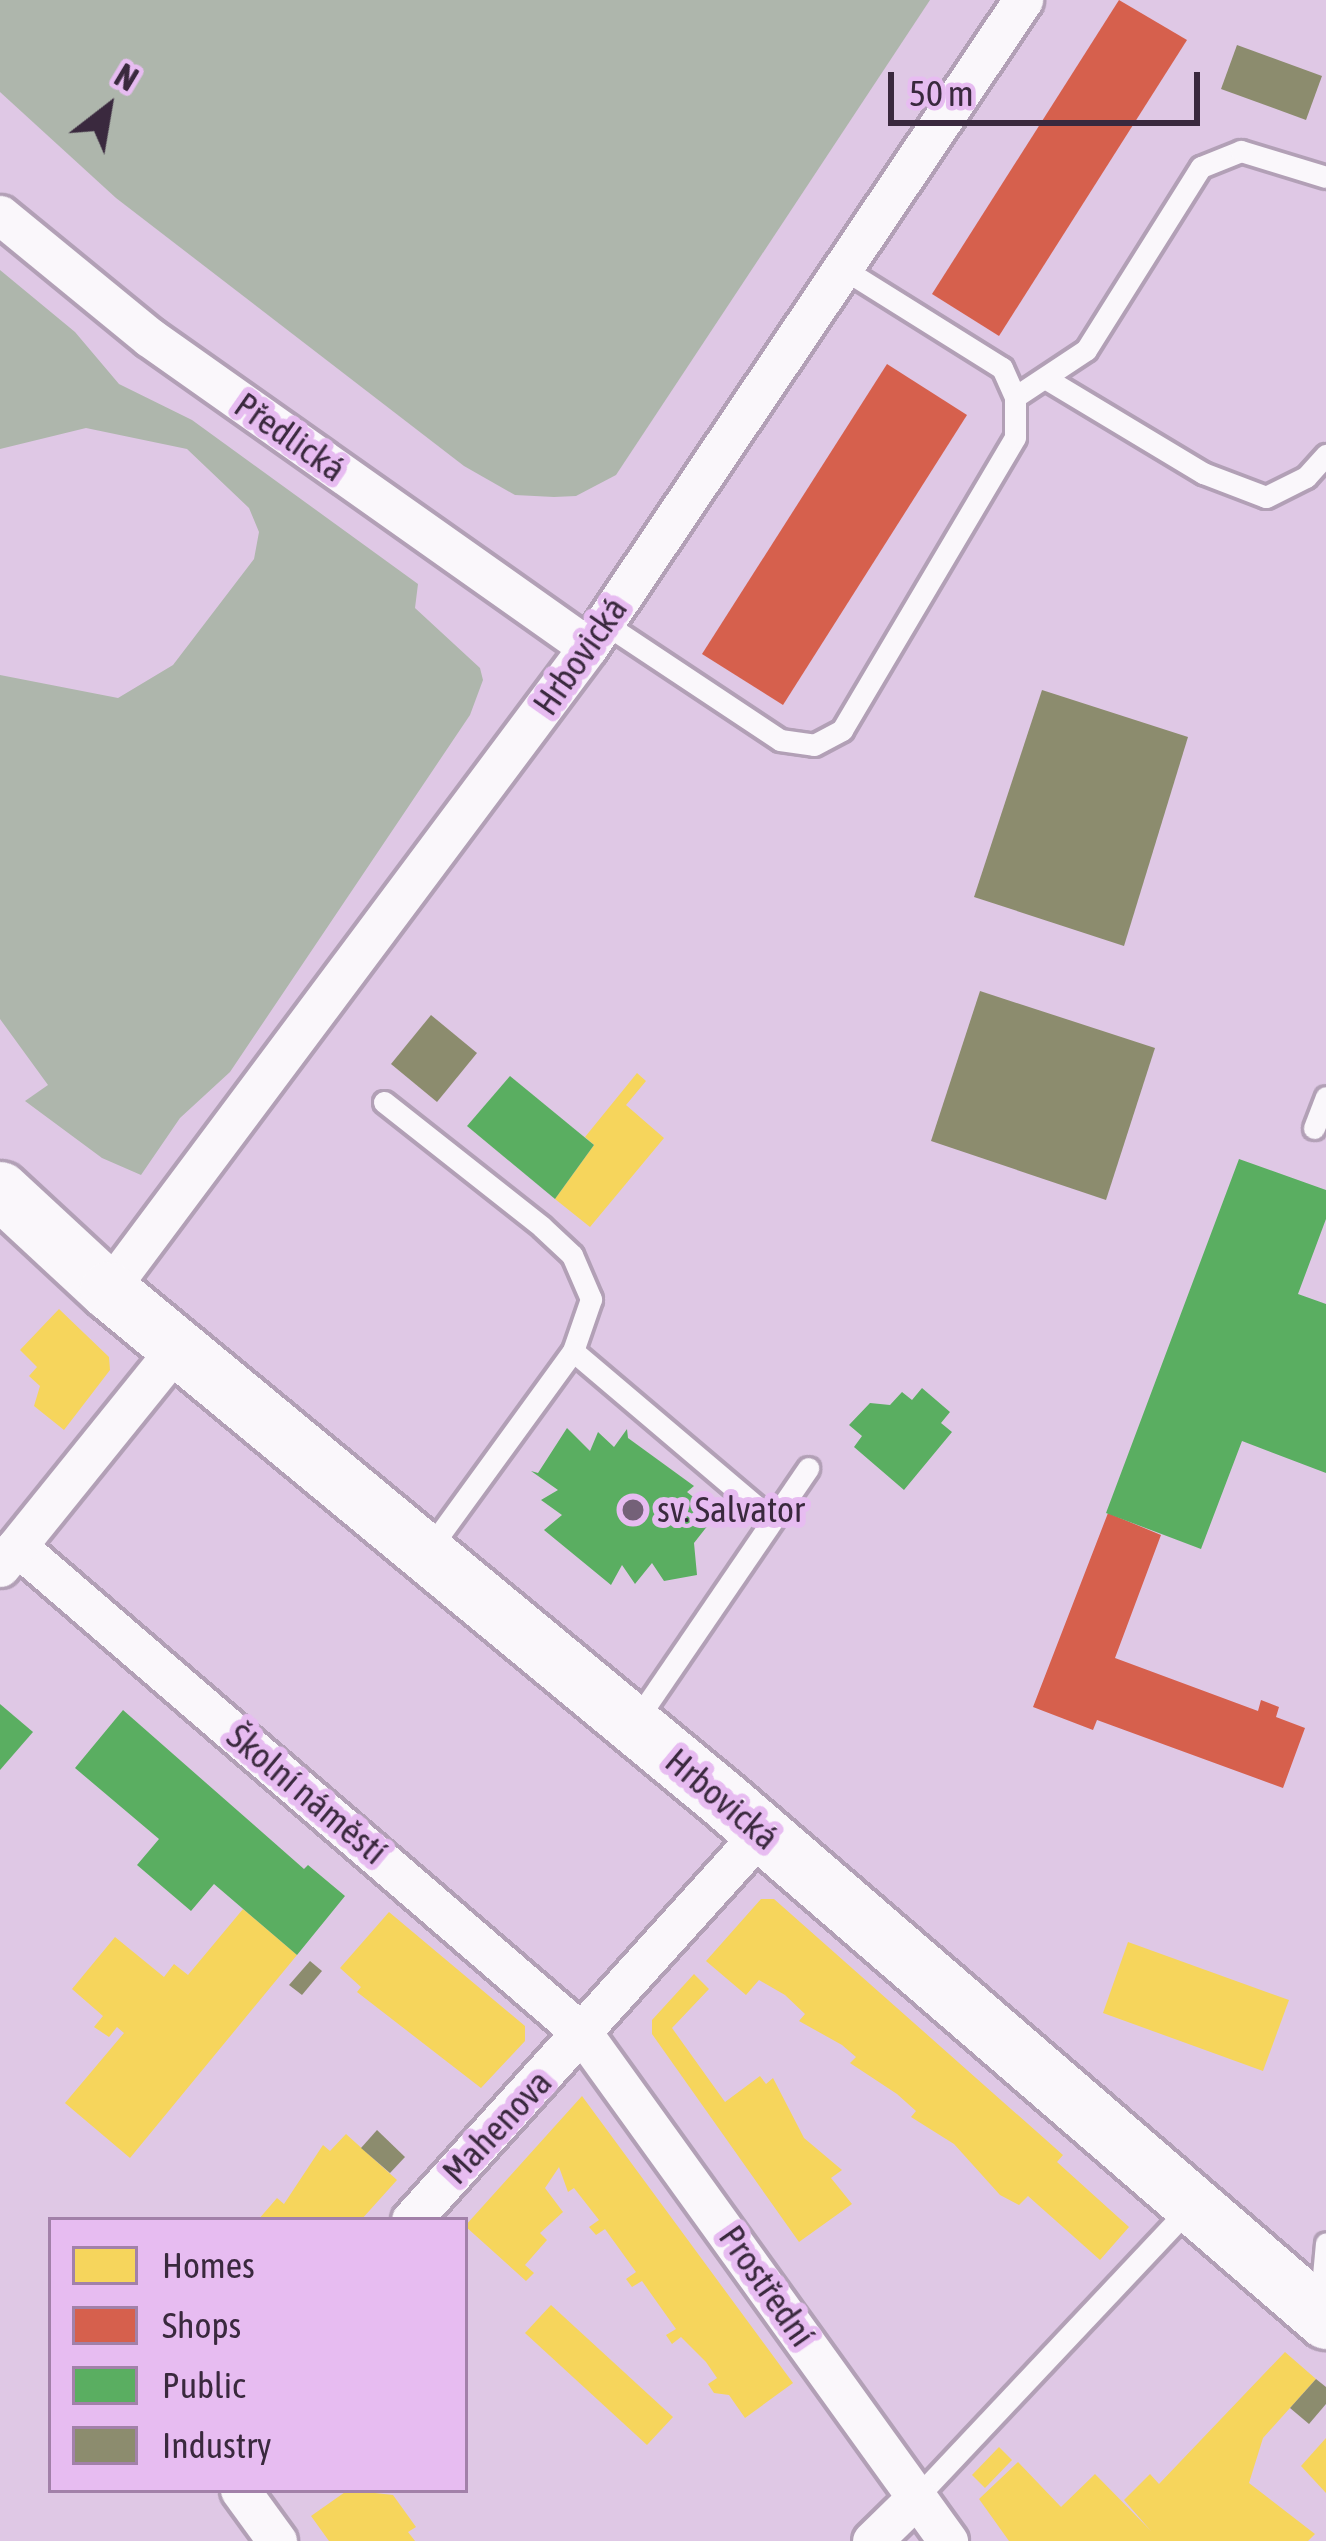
<!DOCTYPE html>
<meta charset="utf-8">
<style>
body{margin:0}
#map{position:relative;width:1326px;height:2541px;overflow:hidden;background:#dfc8e5;font-family:"Asap Condensed",sans-serif}
div>[style]{position:absolute}
.green>*{inset:0;background:#aeb6ac}
.homes>*{inset:0;background:#f6d55c}
.shops>*{inset:0;background:#d6604d}
.public>*{inset:0;background:#5aae61}
.industry>*{inset:0;background:#8c8c6e}
.roads{filter:drop-shadow(3px 0 #b2a0b6) drop-shadow(-3px 0 #b2a0b6) drop-shadow(0 3px #b2a0b6) drop-shadow(0 -3px #b2a0b6)}
.lane>*{height:21px;margin:-10.5px;padding:0 10.5px;transform-origin:10.5px;border-radius:10.5px;background:#faf7fb}
.street>*{height:39px;margin:-19.5px;padding:0 19.5px;transform-origin:19.5px;border-radius:19.5px;background:#faf7fb}
.secondary>*{height:57px;margin:-28.5px;padding:0 28.5px;transform-origin:28.5px;border-radius:28.5px;background:#faf7fb}
.dots>*{width:33px;height:33px;translate:-50% -50%;box-sizing:border-box;border:6px solid #e7bcf1;border-radius:50%}
span{translate:-50% -50%;white-space:nowrap;text-align:center;line-height:1.15;-webkit-text-stroke:12px #e7bcf1;paint-order:stroke}
.street-label{font-size:36px;color:#3a293e}
.poi-label{font-size:36px;color:#3a293e}
.left{translate:0 -50%;text-align:left}
.legend{position:absolute;left:48px;top:2217px;width:420px;height:276px;box-sizing:border-box;background:#e7bcf1;border:3px solid #a281a9;margin:0;padding:15px 21px;list-style:none;font-size:36px;color:#3a293e}
.legend li{display:flex;align-items:center;gap:24px;height:60px}
.legend b{width:60px;border:3px solid #a281a9}
.north{position:absolute;left:48px;top:48px;width:120px;height:120px;-webkit-text-stroke:9px #e7bcf1;paint-order:stroke;rotate:31deg;font-size:33px;font-weight:700;line-height:48px;text-align:center;color:#3a293e}
.north::after{content:'';display:block;margin:auto;width:42px;height:54px;background:#3a293e;clip-path:polygon(50% 0,100% 100%,50% 72%,0 100%)}
.scale{position:absolute;left:888px;top:72px;width:312px;height:54px;box-sizing:border-box;border:6px solid #3a293e;border-top:0;padding-left:15px;font-size:36px;line-height:42px;white-space:nowrap;color:#3a293e;-webkit-text-stroke:9px #e7bcf1;paint-order:stroke}
</style>
<div id="map">
<div class="green">
<div style="clip-path:polygon(0 0,930px 0,616px 475px,576px 496px,554px 497px,515px 495px,464px 466px,116px 198px,0 92px)"></div>
<div style="clip-path:polygon(0 270px,75px 332px,119px 384px,192px 420px,418px 584px,415px 608px,480px 668px,483px 680px,470px 715px,230px 1072px,180px 1118px,141px 1175px,102px 1158px,25px 1101px,48px 1085px,0 1019px,0 675px,118px 698px,173px 665px,254px 559px,259px 532px,249px 508px,187px 449px,86px 428px,0 449px)"></div>
</div>
<div class="homes">
<div style="clip-path:polygon(637px 1073px,646px 1081px,626px 1105px,664px 1138px,590px 1227px,555px 1199px,594px 1145px,585px 1137px)"></div>
<div style="clip-path:polygon(59px 1309px,109px 1357px,110px 1370px,64px 1430px,34px 1406px,40px 1386px,29px 1376px,37px 1367px,20px 1350px)"></div>
<div style="clip-path:polygon(761px 1899px,774px 1899px,1063px 2155px,1057px 2162px,1129px 2227px,1100px 2260px,1028px 2196px,1019px 2205px,1000px 2195px,954px 2144px,911px 2117px,916px 2111px,897px 2094px,850px 2063px,856px 2057px,842px 2045px,799px 2021px,805px 2014px,785px 1995px,759px 1980px,746px 1995px,706px 1961px)"></div>
<div style="clip-path:polygon(243px 1909px,297px 1955px,130px 2158px,65px 2103px,124px 2033px,117px 2027px,109px 2037px,94px 2027px,103px 2016px,72px 1989px,115px 1937px,164px 1977px,174px 1964px,188px 1975px)"></div>
<div style="clip-path:polygon(389px 1912px,525px 2026px,525px 2041px,481px 2088px,357px 1992px,361px 1987px,340px 1968px)"></div>
<div style="clip-path:polygon(1128px 1942px,1289px 2000px,1263px 2071px,1103px 2013px)"></div>
<div style="clip-path:polygon(694px 1974px,709px 1989px,672px 2028px,725px 2102px,760px 2076px,766px 2084px,773px 2078px,804px 2138px,842px 2170px,831px 2178px,852px 2204px,799px 2242px,652px 2034px,652px 2020px)"></div>
<div style="clip-path:polygon(582px 2096px,793px 2383px,745px 2418px,729px 2395px,714px 2393px,708px 2384px,717px 2378px,706px 2362px,681px 2337px,672px 2344px,666px 2335px,676px 2329px,642px 2281px,632px 2287px,626px 2279px,636px 2272px,605px 2229px,596px 2235px,589px 2227px,599px 2220px,574px 2188px,568px 2192px,559px 2167px,545px 2188px,563px 2212px,540px 2233px,547px 2240px,525px 2265px,534px 2273px,526px 2281px,465px 2226px)"></div>
<div style="clip-path:polygon(346px 2134px,397px 2180px,361px 2220px,258px 2220px,277px 2198px,284px 2204px,323px 2145px,330px 2151px)"></div>
<div style="clip-path:polygon(551px 2305px,673px 2417px,647px 2445px,525px 2333px)"></div>
<div style="clip-path:polygon(1285px 2352px,1316px 2379px,1263px 2438px,1249px 2483px,1315px 2534px,1308px 2541px,1009px 2541px,979px 2499px,1018px 2462px,1061px 2507px,1095px 2474px,1151px 2531px,1124px 2500px,1150px 2474px,1159px 2484px)"></div>
<div style="clip-path:polygon(1326px 2438px,1326px 2493px,1301px 2466px)"></div>
<div style="clip-path:polygon(999px 2447px,1012px 2460px,985px 2488px,972px 2475px)"></div>
<div style="clip-path:polygon(348px 2490px,393px 2495px,416px 2527px,408px 2532px,415px 2541px,329px 2541px,311px 2516px)"></div>
</div>
<div class="shops">
<div style="clip-path:polygon(1119px 0,1187px 40px,999px 336px,932px 294px)"></div>
<div style="clip-path:polygon(887px 364px,967px 415px,783px 705px,702px 654px)"></div>
<div style="clip-path:polygon(1108px 1513px,1161px 1535px,1115px 1658px,1258px 1711px,1261px 1700px,1279px 1707px,1276px 1717px,1305px 1728px,1283px 1788px,1097px 1720px,1093px 1730px,1033px 1707px)"></div>
</div>
<div class="public">
<div style="clip-path:polygon(510px 1076px,594px 1145px,555px 1199px,467px 1126px)"></div>
<div style="clip-path:polygon(1239px 1159px,1326px 1190px,1326px 1219px,1298px 1294px,1326px 1304px,1326px 1473px,1242px 1441px,1201px 1549px,1106px 1513px)"></div>
<div style="clip-path:polygon(922px 1388px,950px 1412px,941px 1423px,952px 1432px,904px 1490px,854px 1447px,862px 1436px,849px 1425px,870px 1403px,890px 1405px,902px 1392px,912px 1400px)"></div>
<div style="clip-path:polygon(567px 1428px,590px 1451px,598px 1432px,614px 1447px,627px 1429px,628px 1438px,694px 1486px,687px 1492px,716px 1515px,694px 1543px,697px 1575px,664px 1581px,652px 1563px,635px 1584px,622px 1565px,611px 1585px,544px 1530px,562px 1515px,541px 1500px,558px 1490px,531px 1471px,538px 1473px)"></div>
<div style="clip-path:polygon(0 1704px,33px 1732px,0 1770px)"></div>
<div style="clip-path:polygon(123px 1710px,304px 1869px,308px 1865px,345px 1896px,297px 1955px,214px 1884px,191px 1911px,137px 1865px,159px 1839px,75px 1768px)"></div>
</div>
<div class="industry">
<div style="clip-path:polygon(1237px 45px,1322px 76px,1306px 120px,1221px 89px)"></div>
<div style="clip-path:polygon(1042px 690px,1188px 737px,1124px 946px,974px 897px)"></div>
<div style="clip-path:polygon(980px 991px,1155px 1048px,1106px 1200px,931px 1141px)"></div>
<div style="clip-path:polygon(431px 1015px,477px 1053px,437px 1102px,391px 1064px)"></div>
<div style="clip-path:polygon(310px 1961px,322px 1971px,302px 1995px,289px 1985px)"></div>
<div style="clip-path:polygon(377px 2130px,405px 2157px,390px 2173px,361px 2148px)"></div>
<div style="clip-path:polygon(1316px 2379px,1326px 2387px,1326px 2404px,1309px 2424px,1290px 2408px)"></div>
</div>
<div class="roads">
<div class="lane">
<div style="left:1050px;top:381px;width:179px;rotate:31deg"></div>
<div style="left:1203px;top:473px;width:67px;rotate:20.9deg"></div>
<div style="left:1266px;top:497px;width:45px;rotate:-26.6deg"></div>
<div style="left:1306px;top:477px;width:30px;rotate:-48deg"></div>
<div style="left:1015px;top:397px;width:85px;rotate:-33.5deg"></div>
<div style="left:1086px;top:350px;width:216px;rotate:-57.9deg"></div>
<div style="left:1201px;top:167px;width:43px;rotate:-21.8deg"></div>
<div style="left:1241px;top:151px;width:89px;rotate:17deg"></div>
<div style="left:604px;top:623px;width:211px;rotate:33.6deg"></div>
<div style="left:780px;top:740px;width:34px;rotate:8deg"></div>
<div style="left:814px;top:745px;width:32px;rotate:-28deg"></div>
<div style="left:842px;top:730px;width:340px;rotate:-59.4deg"></div>
<div style="left:1015px;top:437px;width:40px;rotate:-90deg"></div>
<div style="left:1015px;top:397px;width:32px;rotate:-114deg"></div>
<div style="left:1002px;top:368px;width:185px;rotate:-148deg"></div>
<div style="left:384px;top:1102px;width:201px;rotate:38.3deg"></div>
<div style="left:542px;top:1227px;width:41px;rotate:43deg"></div>
<div style="left:572px;top:1255px;width:48px;rotate:66.6deg"></div>
<div style="left:591px;top:1299px;width:55px;rotate:109.1deg"></div>
<div style="left:573px;top:1351px;width:250px;rotate:126deg"></div>
<div style="left:1314px;top:1128px;width:33px;rotate:-69deg"></div>
<div style="left:573px;top:1351px;width:258px;rotate:40.3deg"></div>
<div style="left:633px;top:1725px;width:311px;rotate:-55.7deg"></div>
<div style="left:1320px;top:2308px;width:65px;rotate:-84.7deg"></div>
<div style="left:917px;top:2497px;width:400px;rotate:-46.7deg"></div>
</div>
<div class="street">
<div style="left:0;top:215px;width:193px;rotate:39.3deg"></div>
<div style="left:149px;top:337px;width:537px;rotate:35.23deg"></div>
<div style="left:108px;top:1290px;width:802px;rotate:-53.26deg"></div>
<div style="left:588px;top:647px;width:780px;rotate:-56.09deg"></div>
<div style="left:17px;top:1546px;width:747px;rotate:40.77deg"></div>
<div style="left:583px;top:2034px;width:625px;rotate:54.25deg"></div>
<div style="left:0;top:1567px;width:282px;rotate:-51.1deg"></div>
<div style="left:411px;top:2220px;width:523px;rotate:-47.87deg"></div>
<div style="left:240px;top:2490px;width:63px;rotate:54deg"></div>
<div style="left:872px;top:2541px;width:63px;rotate:-44.4deg"></div>
</div>
<div class="secondary">
<div style="left:0;top:1190px;width:147px;rotate:42.8deg"></div>
<div style="left:108px;top:1290px;width:798px;rotate:39.61deg"></div>
<div style="left:723px;top:1799px;width:797px;rotate:40.83deg"></div>
</div>
</div>
<div class="dots">
<div style="left:633px;top:1510px;background:#746178"></div>
</div>
<div class="street-label">
<span style="left:290px;top:437px;rotate:35deg">Předlická</span>
<span style="left:580px;top:656px;rotate:-55deg">Hrbovická</span>
<span style="left:307px;top:1794px;rotate:40deg">Školní náměstí</span>
<span style="left:722px;top:1799px;rotate:40deg">Hrbovická</span>
<span style="left:497px;top:2127px;rotate:-47deg">Mahenova</span>
<span style="left:767px;top:2286px;rotate:55deg">Prostřední</span>
</div>
<div class="poi-label">
<span class="left" style="left:657px;top:1510px">sv. Salvator</span>
</div>
<ul class="legend">
<li><b style="height:33px;background:#f6d55c"></b>Homes</li>
<li><b style="height:33px;background:#d6604d"></b>Shops</li>
<li><b style="height:33px;background:#5aae61"></b>Public</li>
<li><b style="height:33px;background:#8c8c6e"></b>Industry</li>
</ul>
<div class="north">N</div>
<div class="scale">50 m</div>
</div>
